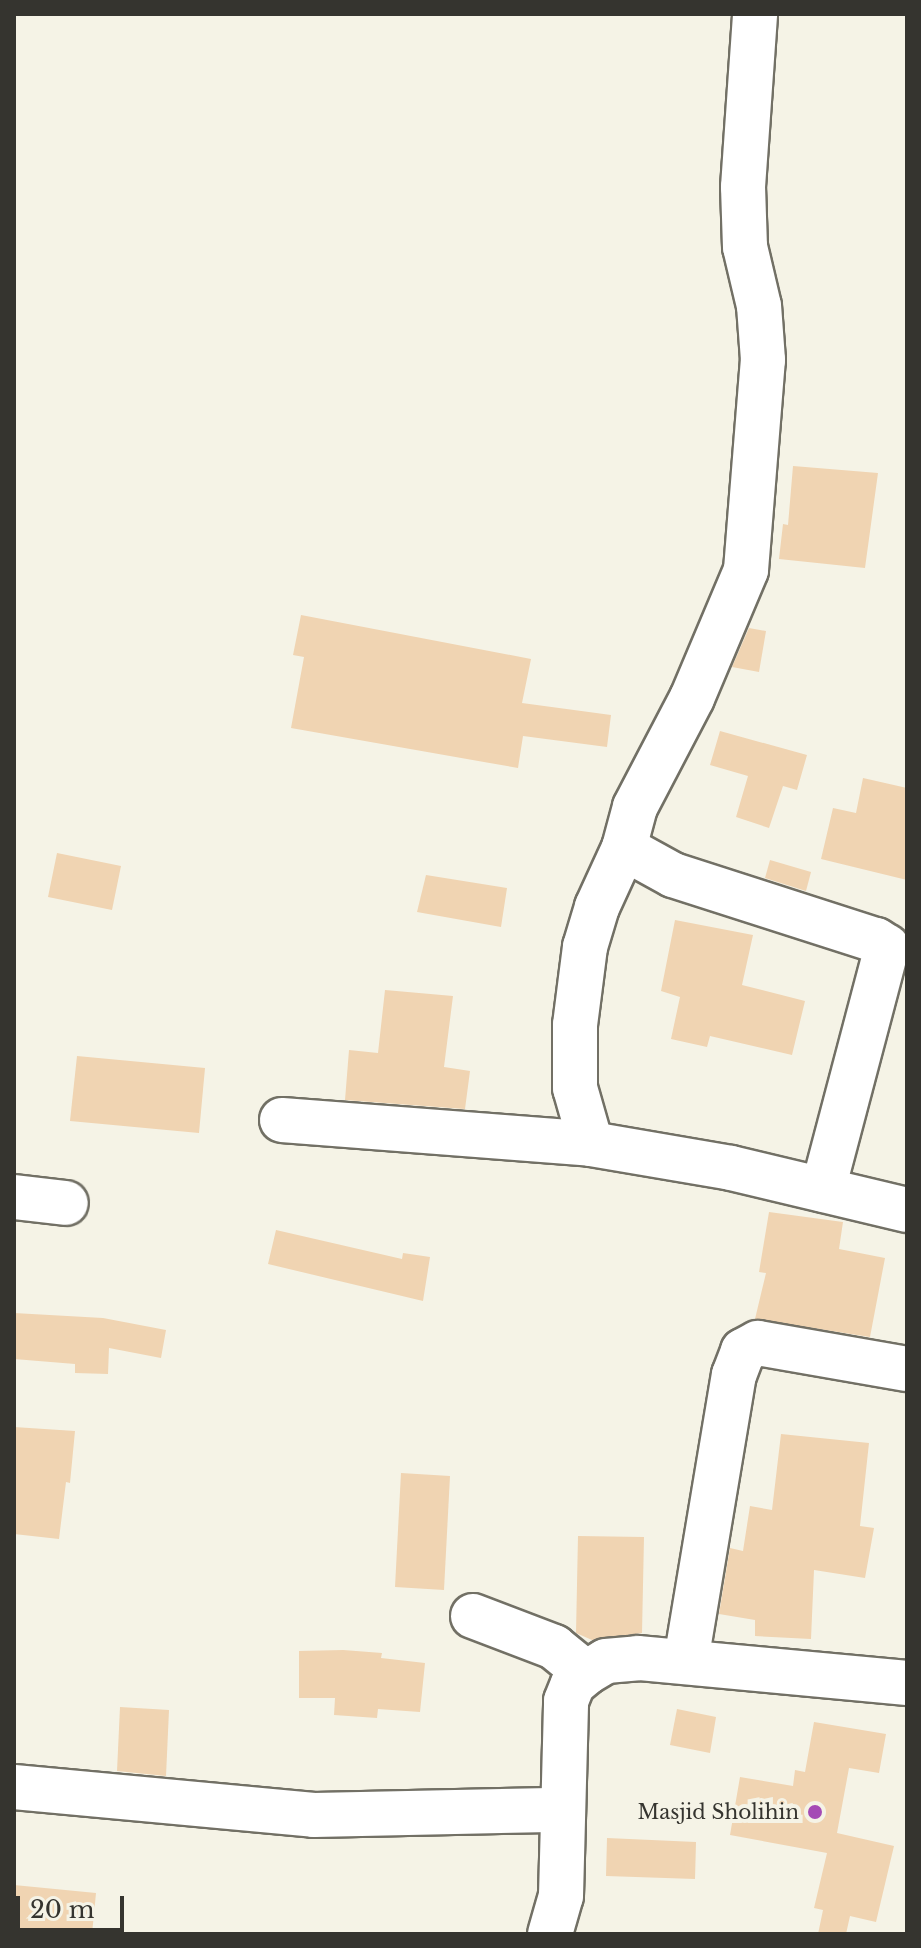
<!DOCTYPE html>
<style>
body{margin:0}
#map{position:relative;width:921px;height:1948px;overflow:hidden;background:#f5f3e6;font-family:"Libre Baskerville",serif}
div>[style]{position:absolute}
.building>*{inset:0;background:#f0d4b2}
.roads{filter:drop-shadow(2px 0 #727065) drop-shadow(-2px 0 #727065) drop-shadow(0 2px #727065) drop-shadow(0 -2px #727065)}
.minor>*{height:44px;margin:-22px;padding:0 22px;transform-origin:22px;border-radius:22px;background:#fff}
.dots>*{width:22px;height:22px;translate:-50% -50%;box-sizing:border-box;border:4px solid #f5f3e6;border-radius:50%}
span{translate:-50% -50%;white-space:nowrap;text-align:center;line-height:1.15;-webkit-text-stroke:8px #f5f3e6;paint-order:stroke}
.poi-label{font-size:20px;color:#35342f}
.right{translate:-100% -50%;text-align:right}
.frame{position:absolute;inset:0;border:16px solid #35342f;pointer-events:none}
.scale{position:absolute;left:16px;top:1896px;width:108px;height:36px;box-sizing:border-box;border:4px solid #35342f;border-top:0;padding-left:10px;font-size:24px;line-height:28px;white-space:nowrap;color:#35342f;-webkit-text-stroke:6px #f5f3e6;paint-order:stroke}
</style>
<div id="map">
<div class="building">
<div style="clip-path:polygon(793px 466px,878px 473px,865px 568px,779px 559px,783px 524px,788px 525px)"></div>
<div style="clip-path:polygon(301px 615px,531px 659px,522px 703px,611px 715px,607px 747px,523px 736px,518px 768px,291px 728px,304px 657px,293px 655px)"></div>
<div style="clip-path:polygon(749px 628px,766px 631px,759px 672px,732px 667px)"></div>
<div style="clip-path:polygon(720px 731px,807px 755px,797px 790px,783px 786px,769px 828px,736px 817px,748px 776px,710px 765px)"></div>
<div style="clip-path:polygon(863px 778px,907px 788px,907px 880px,821px 859px,833px 808px,856px 813px)"></div>
<div style="clip-path:polygon(57px 853px,121px 866px,112px 910px,48px 897px)"></div>
<div style="clip-path:polygon(770px 860px,811px 872px,806px 891px,765px 878px)"></div>
<div style="clip-path:polygon(426px 875px,507px 888px,501px 927px,417px 912px)"></div>
<div style="clip-path:polygon(675px 920px,753px 935px,742px 985px,805px 1001px,792px 1055px,710px 1036px,707px 1047px,671px 1039px,680px 997px,661px 991px)"></div>
<div style="clip-path:polygon(385px 990px,453px 996px,444px 1067px,470px 1071px,465px 1109px,345px 1100px,349px 1050px,378px 1053px)"></div>
<div style="clip-path:polygon(77px 1056px,205px 1068px,199px 1133px,70px 1121px)"></div>
<div style="clip-path:polygon(769px 1212px,843px 1222px,839px 1249px,885px 1258px,870px 1337px,755px 1319px,766px 1273px,759px 1272px)"></div>
<div style="clip-path:polygon(276px 1230px,402px 1259px,403px 1253px,430px 1257px,423px 1301px,268px 1264px)"></div>
<div style="clip-path:polygon(14px 1313px,103px 1318px,166px 1330px,161px 1358px,109px 1348px,108px 1374px,75px 1373px,75px 1364px,14px 1359px)"></div>
<div style="clip-path:polygon(14px 1427px,75px 1431px,70px 1483px,66px 1482px,59px 1539px,14px 1534px)"></div>
<div style="clip-path:polygon(781px 1434px,869px 1443px,860px 1526px,874px 1528px,865px 1578px,814px 1570px,811px 1639px,755px 1636px,755px 1620px,719px 1614px,730px 1548px,743px 1551px,750px 1506px,772px 1510px)"></div>
<div style="clip-path:polygon(401px 1473px,450px 1476px,444px 1590px,395px 1587px)"></div>
<div style="clip-path:polygon(578px 1536px,644px 1537px,642px 1633px,592px 1640px,576px 1633px)"></div>
<div style="clip-path:polygon(343px 1650px,382px 1653px,381px 1658px,425px 1663px,420px 1712px,378px 1709px,377px 1718px,334px 1715px,335px 1698px,299px 1698px,299px 1651px)"></div>
<div style="clip-path:polygon(120px 1707px,169px 1710px,166px 1776px,117px 1771px)"></div>
<div style="clip-path:polygon(677px 1709px,716px 1717px,710px 1753px,670px 1745px)"></div>
<div style="clip-path:polygon(814px 1722px,886px 1734px,879px 1773px,849px 1768px,837px 1833px,894px 1846px,876px 1922px,850px 1916px,846px 1934px,818px 1934px,823px 1910px,814px 1908px,827px 1853px,730px 1835px,740px 1777px,793px 1786px,795px 1770px,805px 1772px)"></div>
<div style="clip-path:polygon(607px 1838px,696px 1842px,695px 1879px,606px 1876px)"></div>
<div style="clip-path:polygon(14px 1885px,96px 1893px,92px 1934px,14px 1929px)"></div>
</div>
<div class="roads">
<div class="minor">
<div style="left:624px;top:848px;width:56px;rotate:28.9deg"></div>
<div style="left:673px;top:875px;width:213px;rotate:17.8deg"></div>
<div style="left:876px;top:940px;width:13px;rotate:32deg"></div>
<div style="left:887px;top:947px;width:251px;rotate:104.8deg"></div>
<div style="left:282px;top:1120px;width:310px;rotate:4.4deg"></div>
<div style="left:591px;top:1144px;width:142px;rotate:9.7deg"></div>
<div style="left:731px;top:1168px;width:181px;rotate:13.4deg"></div>
<div style="left:591px;top:1144px;width:58px;rotate:-105.9deg"></div>
<div style="left:575px;top:1088px;width:63px;rotate:-90deg"></div>
<div style="left:575px;top:1025px;width:79px;rotate:-82.7deg"></div>
<div style="left:585px;top:947px;width:42px;rotate:-73.3deg"></div>
<div style="left:597px;top:907px;width:65px;rotate:-65.4deg"></div>
<div style="left:624px;top:848px;width:42px;rotate:-75deg"></div>
<div style="left:635px;top:807px;width:123px;rotate:-62.4deg"></div>
<div style="left:692px;top:698px;width:139px;rotate:-67.1deg"></div>
<div style="left:746px;top:570px;width:211px;rotate:-85.4deg"></div>
<div style="left:763px;top:360px;width:54px;rotate:-94.2deg"></div>
<div style="left:759px;top:306px;width:61px;rotate:-103.3deg"></div>
<div style="left:745px;top:247px;width:60px;rotate:-91.9deg"></div>
<div style="left:743px;top:187px;width:173px;rotate:-86deg"></div>
<div style="left:14px;top:1197px;width:52px;rotate:6.6deg"></div>
<div style="left:473px;top:1616px;width:87px;rotate:20.9deg"></div>
<div style="left:554px;top:1647px;width:41px;rotate:39.1deg"></div>
<div style="left:686px;top:1661px;width:290px;rotate:-80.5deg"></div>
<div style="left:734px;top:1375px;width:26px;rotate:-69deg"></div>
<div style="left:743px;top:1351px;width:17px;rotate:-28deg"></div>
<div style="left:758px;top:1343px;width:151px;rotate:9.9deg"></div>
<div style="left:14px;top:1787px;width:301px;rotate:5.3deg"></div>
<div style="left:314px;top:1815px;width:249px;rotate:-1.2deg"></div>
<div style="left:550px;top:1934px;width:40px;rotate:-74deg"></div>
<div style="left:561px;top:1896px;width:195px;rotate:-88.5deg"></div>
<div style="left:566px;top:1701px;width:18px;rotate:-68deg"></div>
<div style="left:573px;top:1684px;width:17px;rotate:-40deg"></div>
<div style="left:586px;top:1673px;width:23px;rotate:-31deg"></div>
<div style="left:606px;top:1661px;width:32px;rotate:-5deg"></div>
<div style="left:638px;top:1658px;width:270px;rotate:5.3deg"></div>
</div>
</div>
<div class="dots">
<div style="left:815px;top:1812px;background:#a54ab5"></div>
</div>
<div class="poi-label">
<span class="right" style="left:799px;top:1812px">Masjid Sholihin</span>
</div>
<div class="frame"></div>
<div class="scale">20 m</div>
</div>
